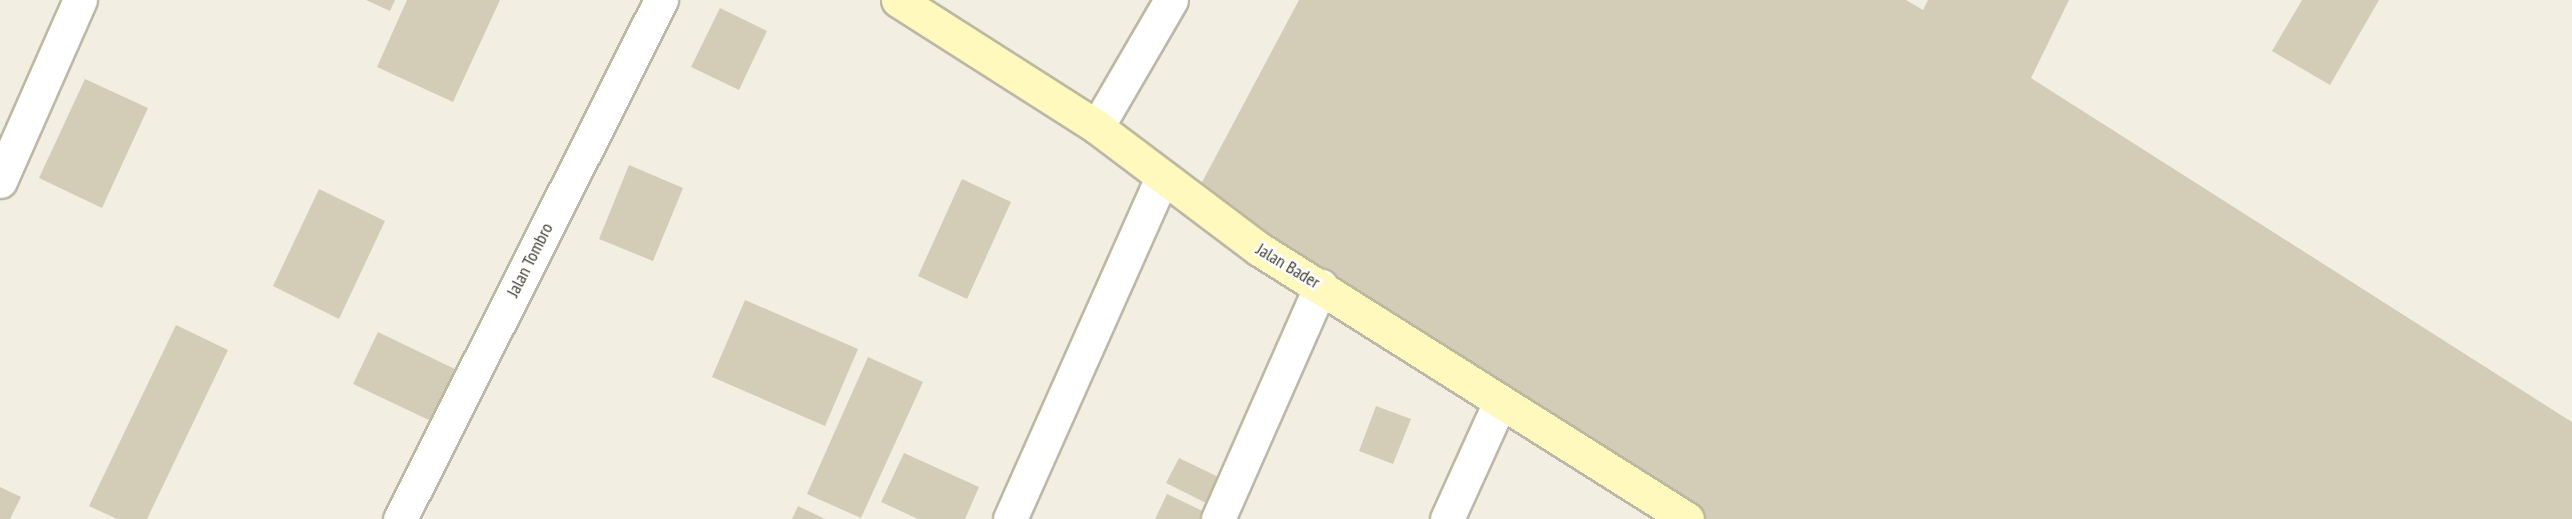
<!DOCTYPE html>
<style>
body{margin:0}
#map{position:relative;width:2572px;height:519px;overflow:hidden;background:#f2efe2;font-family:"PT Sans Narrow",sans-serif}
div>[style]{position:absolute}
.building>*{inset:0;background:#d3ccb7}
.roads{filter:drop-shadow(2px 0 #bdb8a4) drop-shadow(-2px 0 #bdb8a4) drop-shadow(0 2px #bdb8a4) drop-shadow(0 -2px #bdb8a4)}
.street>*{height:33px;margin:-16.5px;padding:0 16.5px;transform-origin:16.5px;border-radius:16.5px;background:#fff}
.secondary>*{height:33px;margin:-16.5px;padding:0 16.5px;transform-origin:16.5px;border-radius:16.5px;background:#fff9be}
span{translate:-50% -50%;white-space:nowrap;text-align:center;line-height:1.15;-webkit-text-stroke:5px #fff;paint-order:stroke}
.street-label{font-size:18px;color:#433f32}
</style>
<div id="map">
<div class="building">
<div style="clip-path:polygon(366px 0,395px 0,390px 11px)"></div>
<div style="clip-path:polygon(407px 0,500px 0,453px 102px,377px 67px)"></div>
<div style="clip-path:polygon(1299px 0,1906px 0,1923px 10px,1928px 0,2069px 0,2031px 78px,2572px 422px,2572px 519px,1691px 519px,1192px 201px)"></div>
<div style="clip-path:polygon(2302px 0,2379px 0,2330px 85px,2272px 51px)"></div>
<div style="clip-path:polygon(720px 8px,767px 31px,739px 90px,691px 67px)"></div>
<div style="clip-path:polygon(85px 79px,148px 108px,102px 208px,39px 178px)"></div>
<div style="clip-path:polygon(629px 165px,683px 188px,653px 261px,599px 239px)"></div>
<div style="clip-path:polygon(962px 179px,1011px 202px,967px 299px,918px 276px)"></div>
<div style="clip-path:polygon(319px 189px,385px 221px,339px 319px,273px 286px)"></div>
<div style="clip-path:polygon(745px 300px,858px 349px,825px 426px,712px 377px)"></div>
<div style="clip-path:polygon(176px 325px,228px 350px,147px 519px,117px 519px,89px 506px)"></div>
<div style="clip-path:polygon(378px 332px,459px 371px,435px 423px,353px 384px)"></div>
<div style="clip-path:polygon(868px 357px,923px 382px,861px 518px,807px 494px)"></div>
<div style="clip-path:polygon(1376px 406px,1411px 419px,1393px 464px,1359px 451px)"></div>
<div style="clip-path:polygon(904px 453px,979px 487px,965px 519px,918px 519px,881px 502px)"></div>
<div style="clip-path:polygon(1179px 458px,1233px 484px,1220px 510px,1166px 483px)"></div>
<div style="clip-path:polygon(0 487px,21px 497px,10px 519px,0 519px)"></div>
<div style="clip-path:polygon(1167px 494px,1207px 513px,1205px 519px,1155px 519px)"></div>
<div style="clip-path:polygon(798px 506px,825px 519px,792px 519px)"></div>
</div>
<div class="roads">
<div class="street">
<div style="left:1097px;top:127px;width:147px;rotate:-59.8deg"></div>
<div style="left:0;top:181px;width:198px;rotate:-66.2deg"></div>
<div style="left:400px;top:519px;width:581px;rotate:-63.3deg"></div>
<div style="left:1010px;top:519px;width:374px;rotate:-66deg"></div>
<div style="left:1218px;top:519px;width:255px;rotate:-66.2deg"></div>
<div style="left:1447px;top:519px;width:128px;rotate:-65.6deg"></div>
</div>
<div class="secondary">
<div style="left:898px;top:0;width:236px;rotate:32.5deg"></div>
<div style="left:1097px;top:127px;width:203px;rotate:37deg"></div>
<div style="left:1259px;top:249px;width:506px;rotate:32.25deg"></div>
</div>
</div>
<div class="street-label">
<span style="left:530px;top:260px;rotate:-63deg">Jalan Tombro</span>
<span style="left:1288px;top:266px;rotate:31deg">Jalan Bader</span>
</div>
</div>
